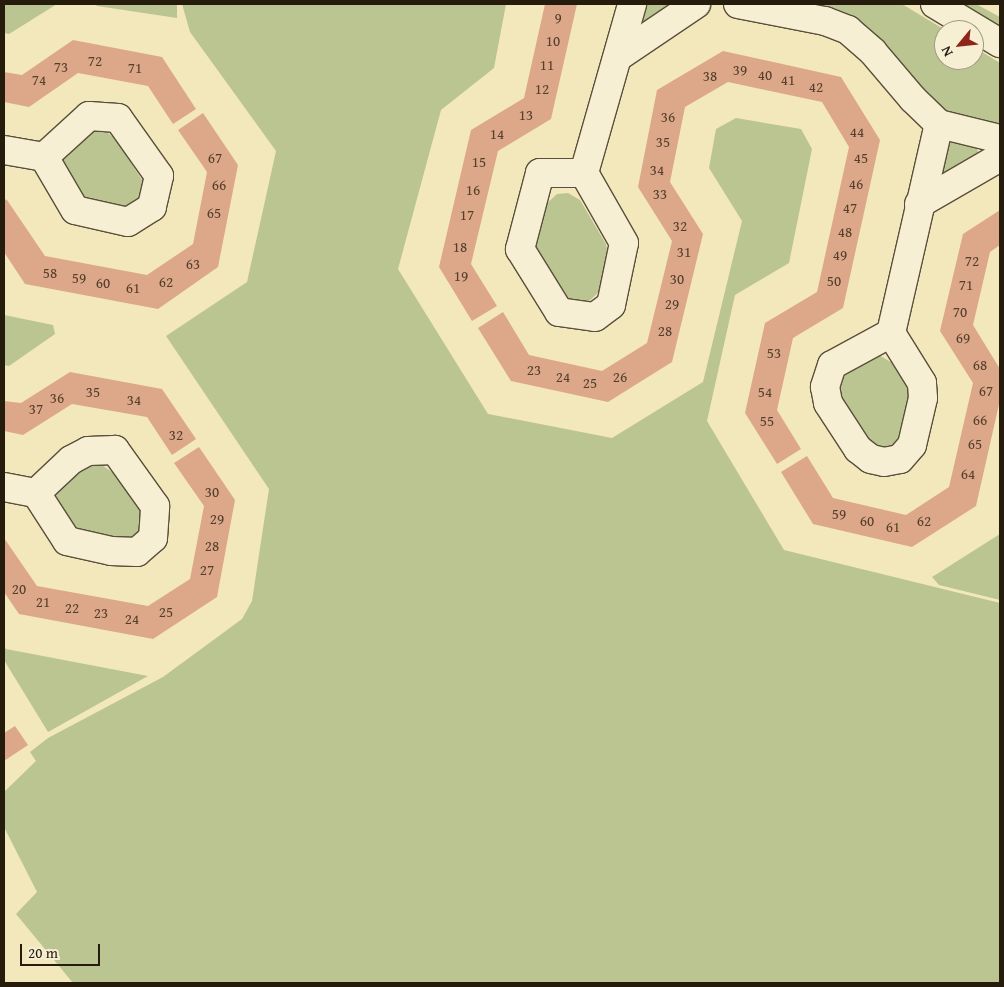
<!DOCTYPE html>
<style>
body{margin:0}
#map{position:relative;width:1004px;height:987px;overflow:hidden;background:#f3e7bc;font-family:"Gentium Book Plus",serif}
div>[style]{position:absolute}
.green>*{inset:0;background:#bbc591}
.building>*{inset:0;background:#dda889}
.roads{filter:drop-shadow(1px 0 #594f3a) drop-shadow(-1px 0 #594f3a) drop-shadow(0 1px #594f3a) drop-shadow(0 -1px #594f3a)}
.minor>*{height:28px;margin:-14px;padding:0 14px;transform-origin:14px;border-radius:14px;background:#f7efd3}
span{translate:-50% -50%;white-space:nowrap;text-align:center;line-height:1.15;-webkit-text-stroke:4.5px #f7efd3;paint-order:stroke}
.number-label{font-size:15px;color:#543f2d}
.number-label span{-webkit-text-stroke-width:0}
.frame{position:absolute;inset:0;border:5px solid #261c0e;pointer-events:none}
.north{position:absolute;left:934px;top:20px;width:50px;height:50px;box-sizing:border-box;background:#f7efd3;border:1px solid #a39b84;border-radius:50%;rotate:242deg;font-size:14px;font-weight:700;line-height:20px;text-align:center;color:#261c0e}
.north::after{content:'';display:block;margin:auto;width:18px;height:22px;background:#8f2418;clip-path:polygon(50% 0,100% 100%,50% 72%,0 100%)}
.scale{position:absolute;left:20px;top:944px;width:80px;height:22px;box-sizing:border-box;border:2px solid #261c0e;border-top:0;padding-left:6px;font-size:15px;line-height:18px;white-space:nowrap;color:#261c0e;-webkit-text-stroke:4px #f7efd3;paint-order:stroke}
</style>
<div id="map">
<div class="green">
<div style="clip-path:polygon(4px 4px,57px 4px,9px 34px,4px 33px)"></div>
<div style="clip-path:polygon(95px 4px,177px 4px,177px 18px,97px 6px)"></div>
<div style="clip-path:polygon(182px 4px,506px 4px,494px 68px,441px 110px,398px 269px,488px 414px,612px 438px,703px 382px,742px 221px,709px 168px,716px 129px,736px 118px,801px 129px,812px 149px,789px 263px,735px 295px,707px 421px,784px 550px,1000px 603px,1000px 983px,73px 983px,16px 914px,37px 892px,4px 827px,4px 792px,36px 761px,30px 752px,48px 738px,163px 677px,242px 619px,252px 601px,269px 489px,166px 336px,247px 282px,276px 151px,190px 32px)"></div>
<div style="clip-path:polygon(641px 4px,682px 4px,639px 28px)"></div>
<div style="clip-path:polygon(765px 4px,902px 4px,945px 30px,944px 60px,974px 60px,974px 47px,1000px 63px,1000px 132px,947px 113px,929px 99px,883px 47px)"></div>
<div style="clip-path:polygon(954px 4px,976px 4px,1000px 17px,1000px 30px)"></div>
<div style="clip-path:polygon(94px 131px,105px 131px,115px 138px,142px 180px,142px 199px,130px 211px,79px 202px,61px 161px,75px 144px)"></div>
<div style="clip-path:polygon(952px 142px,977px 148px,980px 158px,942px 174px,940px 168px,948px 144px)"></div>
<div style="clip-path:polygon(568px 193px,580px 200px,606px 244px,608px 254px,601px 290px,585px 305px,568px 305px,532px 250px,542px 208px,557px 194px)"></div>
<div style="clip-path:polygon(4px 315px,53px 325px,55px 334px,9px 366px,4px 365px)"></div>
<div style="clip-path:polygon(879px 355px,894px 364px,909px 386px,912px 398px,902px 436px,894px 444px,879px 449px,870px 445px,842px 406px,837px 378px)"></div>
<div style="clip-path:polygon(99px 463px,115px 474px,141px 511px,143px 523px,137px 539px,75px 536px,53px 498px,57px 490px,83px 467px)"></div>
<div style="clip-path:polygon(1000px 534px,1000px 600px,939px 585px,932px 577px)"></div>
<div style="clip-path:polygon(4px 646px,6px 649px,148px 676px,48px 732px,4px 660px)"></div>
</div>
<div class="building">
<div style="clip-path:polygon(545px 4px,577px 4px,551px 119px,498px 151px,471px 264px,497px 306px,472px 321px,439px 267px,471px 130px,524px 98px)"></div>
<div style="clip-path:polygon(73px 40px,162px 57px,196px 109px,173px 124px,148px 86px,78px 73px,29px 107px,4px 102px,4px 72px,22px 75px)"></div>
<div style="clip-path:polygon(723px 51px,841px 77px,880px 140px,843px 308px,793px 338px,777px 410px,801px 449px,777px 464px,745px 413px,765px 323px,817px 292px,849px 147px,822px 102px,728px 82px,685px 107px,670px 182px,703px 234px,672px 362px,608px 402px,511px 381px,478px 328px,503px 312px,529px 355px,602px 371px,647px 343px,672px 241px,638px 187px,657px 90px)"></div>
<div style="clip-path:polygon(203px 113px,238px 165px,218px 267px,158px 309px,25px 284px,4px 252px,4px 199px,7px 200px,45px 256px,147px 275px,193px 244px,207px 172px,178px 130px)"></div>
<div style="clip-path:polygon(1000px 210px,1000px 245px,990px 252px,973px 325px,1000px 369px,1000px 400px,976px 506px,912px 547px,813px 524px,781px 472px,807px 456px,833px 498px,906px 515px,949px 487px,973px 383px,940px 331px,963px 234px)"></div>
<div style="clip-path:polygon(70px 372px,162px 389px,196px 439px,172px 455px,147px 417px,72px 404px,23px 435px,4px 431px,4px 401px,21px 403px)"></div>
<div style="clip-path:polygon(199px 447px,235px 500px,217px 597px,153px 639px,19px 614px,4px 592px,4px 538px,37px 586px,148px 606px,190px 579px,204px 506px,174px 463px)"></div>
<div style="clip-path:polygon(15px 726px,28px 745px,4px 761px,4px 733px)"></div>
</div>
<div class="roads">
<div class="minor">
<div style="left:738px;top:4px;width:89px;rotate:11.1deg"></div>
<div style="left:825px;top:21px;width:25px;rotate:21deg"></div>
<div style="left:848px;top:30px;width:33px;rotate:41deg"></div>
<div style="left:873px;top:52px;width:62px;rotate:49.6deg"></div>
<div style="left:913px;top:99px;width:36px;rotate:44deg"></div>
<div style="left:939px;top:124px;width:63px;rotate:13.8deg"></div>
<div style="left:935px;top:4px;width:76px;rotate:31deg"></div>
<div style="left:619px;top:56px;width:93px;rotate:-34deg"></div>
<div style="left:89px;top:116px;width:29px;rotate:4deg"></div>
<div style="left:118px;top:118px;width:71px;rotate:54.7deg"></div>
<div style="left:159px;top:176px;width:32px;rotate:103deg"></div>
<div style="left:152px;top:207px;width:28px;rotate:148deg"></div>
<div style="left:128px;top:222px;width:54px;rotate:-167.2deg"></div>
<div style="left:75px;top:210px;width:61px;rotate:-120.3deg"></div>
<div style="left:44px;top:157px;width:61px;rotate:-42.3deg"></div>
<div style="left:4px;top:150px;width:41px;rotate:9.9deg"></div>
<div style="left:584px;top:173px;width:44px;rotate:180deg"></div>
<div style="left:540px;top:173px;width:79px;rotate:104.7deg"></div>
<div style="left:520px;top:249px;width:74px;rotate:58.2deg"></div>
<div style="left:559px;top:312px;width:36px;rotate:8deg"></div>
<div style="left:595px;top:317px;width:20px;rotate:-37deg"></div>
<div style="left:611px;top:305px;width:63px;rotate:-78.2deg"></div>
<div style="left:624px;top:243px;width:81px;rotate:-119.7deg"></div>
<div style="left:584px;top:173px;width:176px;rotate:-74.1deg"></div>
<div style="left:919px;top:204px;width:94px;rotate:-30.1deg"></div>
<div style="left:891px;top:333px;width:67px;rotate:151.5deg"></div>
<div style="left:832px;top:365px;width:23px;rotate:108deg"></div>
<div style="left:825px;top:387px;width:16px;rotate:79deg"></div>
<div style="left:828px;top:403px;width:55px;rotate:56.9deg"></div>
<div style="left:858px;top:449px;width:16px;rotate:38deg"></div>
<div style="left:871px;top:459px;width:13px;rotate:13deg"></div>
<div style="left:884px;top:462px;width:16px;rotate:-11deg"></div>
<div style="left:900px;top:459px;width:18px;rotate:-49deg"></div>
<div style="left:912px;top:445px;width:48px;rotate:-76.8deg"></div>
<div style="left:923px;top:398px;width:15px;rotate:-94deg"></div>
<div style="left:922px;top:383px;width:59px;rotate:-121.8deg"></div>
<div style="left:891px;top:333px;width:214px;rotate:-77.1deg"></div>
<div style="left:4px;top:487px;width:33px;rotate:11deg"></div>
<div style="left:36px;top:493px;width:57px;rotate:57.1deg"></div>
<div style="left:67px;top:541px;width:45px;rotate:12.8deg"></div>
<div style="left:111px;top:551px;width:26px;rotate:2deg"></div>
<div style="left:137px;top:552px;width:21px;rotate:-41deg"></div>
<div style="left:153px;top:538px;width:32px;rotate:-86deg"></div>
<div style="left:155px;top:506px;width:69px;rotate:-125.5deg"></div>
<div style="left:115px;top:450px;width:27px;rotate:178deg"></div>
<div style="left:88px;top:451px;width:19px;rotate:152deg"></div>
<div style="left:71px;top:460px;width:48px;rotate:136.7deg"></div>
</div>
</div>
<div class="number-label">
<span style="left:558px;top:18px">9</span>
<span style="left:553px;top:41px">10</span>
<span style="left:95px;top:61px">72</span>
<span style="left:547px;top:65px">11</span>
<span style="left:61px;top:67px">73</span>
<span style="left:135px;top:68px">71</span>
<span style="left:740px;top:70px">39</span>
<span style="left:765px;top:75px">40</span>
<span style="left:710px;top:76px">38</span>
<span style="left:39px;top:80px">74</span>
<span style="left:788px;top:80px">41</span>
<span style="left:816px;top:87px">42</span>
<span style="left:542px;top:89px">12</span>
<span style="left:526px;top:115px">13</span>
<span style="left:668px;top:117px">36</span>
<span style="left:857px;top:132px">44</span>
<span style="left:497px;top:134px">14</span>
<span style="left:663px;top:142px">35</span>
<span style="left:215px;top:158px">67</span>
<span style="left:861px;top:158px">45</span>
<span style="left:479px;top:162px">15</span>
<span style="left:657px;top:170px">34</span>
<span style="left:856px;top:184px">46</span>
<span style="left:219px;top:185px">66</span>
<span style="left:473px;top:190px">16</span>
<span style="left:660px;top:194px">33</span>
<span style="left:850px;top:208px">47</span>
<span style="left:214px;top:213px">65</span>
<span style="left:467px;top:215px">17</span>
<span style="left:680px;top:226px">32</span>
<span style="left:845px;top:232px">48</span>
<span style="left:460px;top:247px">18</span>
<span style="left:684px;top:252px">31</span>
<span style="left:840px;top:255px">49</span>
<span style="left:972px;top:261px">72</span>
<span style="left:193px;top:264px">63</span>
<span style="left:50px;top:273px">58</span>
<span style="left:461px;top:276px">19</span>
<span style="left:79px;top:278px">59</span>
<span style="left:677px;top:279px">30</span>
<span style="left:834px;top:281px">50</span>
<span style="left:166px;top:282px">62</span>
<span style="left:103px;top:283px">60</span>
<span style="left:966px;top:285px">71</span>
<span style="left:133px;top:288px">61</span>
<span style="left:672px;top:304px">29</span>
<span style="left:960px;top:312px">70</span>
<span style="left:665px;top:331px">28</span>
<span style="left:963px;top:338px">69</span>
<span style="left:774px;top:353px">53</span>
<span style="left:980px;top:365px">68</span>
<span style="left:534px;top:370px">23</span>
<span style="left:563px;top:377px">24</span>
<span style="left:620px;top:377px">26</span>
<span style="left:590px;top:383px">25</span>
<span style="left:986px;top:391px">67</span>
<span style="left:93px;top:392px">35</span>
<span style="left:765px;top:392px">54</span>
<span style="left:57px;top:398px">36</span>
<span style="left:134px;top:400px">34</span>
<span style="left:36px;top:409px">37</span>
<span style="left:980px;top:420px">66</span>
<span style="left:767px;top:421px">55</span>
<span style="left:176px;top:435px">32</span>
<span style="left:975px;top:444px">65</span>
<span style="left:968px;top:474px">64</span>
<span style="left:212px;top:492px">30</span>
<span style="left:839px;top:514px">59</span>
<span style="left:217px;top:519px">29</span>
<span style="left:867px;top:521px">60</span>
<span style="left:924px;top:521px">62</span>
<span style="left:893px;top:527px">61</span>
<span style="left:212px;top:546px">28</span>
<span style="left:207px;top:570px">27</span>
<span style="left:19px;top:589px">20</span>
<span style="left:43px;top:602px">21</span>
<span style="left:72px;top:608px">22</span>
<span style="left:166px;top:612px">25</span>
<span style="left:101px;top:613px">23</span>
<span style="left:132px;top:619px">24</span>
</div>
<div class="frame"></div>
<div class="north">N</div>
<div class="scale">20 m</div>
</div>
